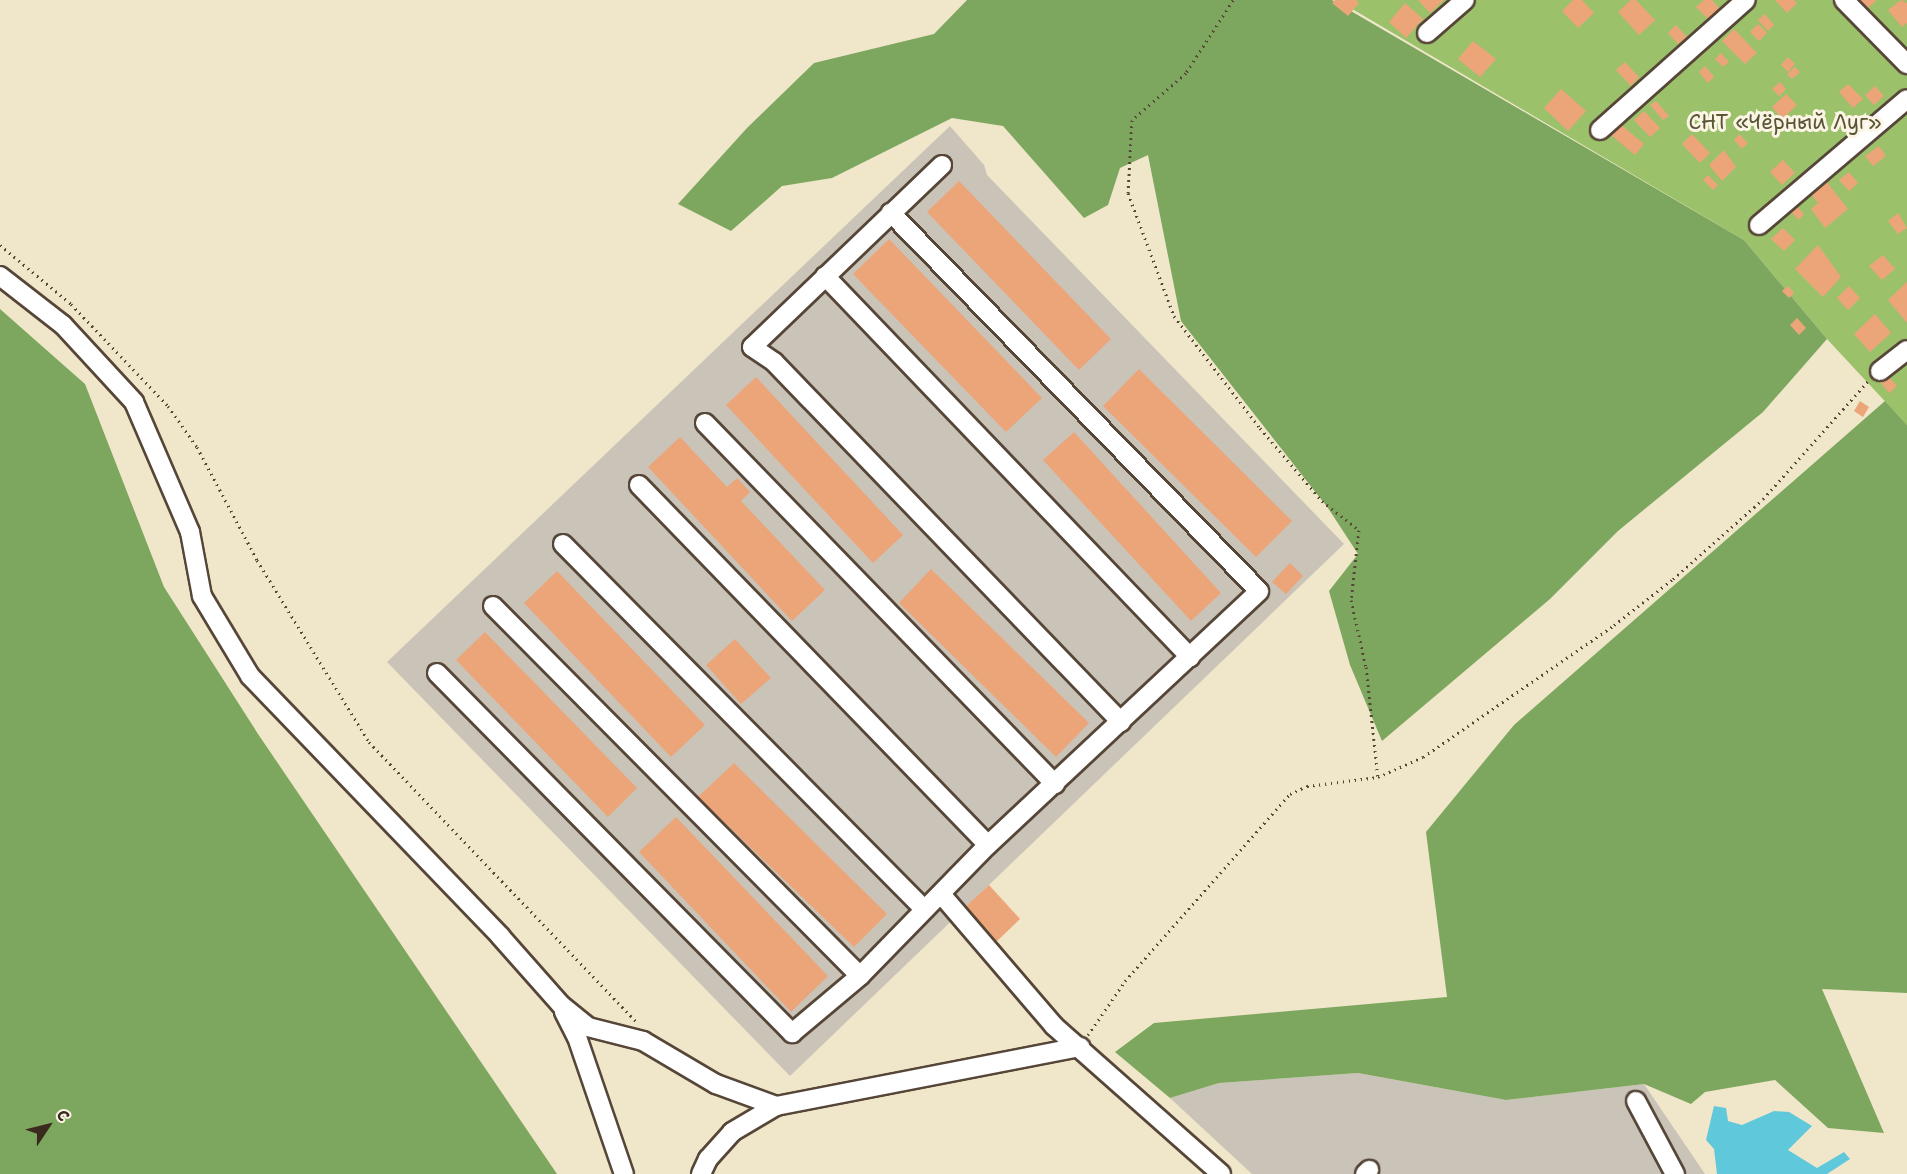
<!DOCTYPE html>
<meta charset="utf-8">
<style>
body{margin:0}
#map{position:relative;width:1907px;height:1174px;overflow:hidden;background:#f0e6c9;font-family:"Shantell Sans",sans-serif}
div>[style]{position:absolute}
.industrial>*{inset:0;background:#cac3b8}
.green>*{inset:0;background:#9cc16b}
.forest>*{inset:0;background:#7da75f}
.water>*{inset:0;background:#5fc8db}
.building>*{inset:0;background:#eca579}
.path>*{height:3px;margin-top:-1.5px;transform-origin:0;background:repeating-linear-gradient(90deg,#564638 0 1.5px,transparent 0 6px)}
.roads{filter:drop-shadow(2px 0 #564638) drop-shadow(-2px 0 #564638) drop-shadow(0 2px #564638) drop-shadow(0 -2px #564638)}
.minor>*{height:18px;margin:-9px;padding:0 9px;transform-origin:9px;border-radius:9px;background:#fff}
span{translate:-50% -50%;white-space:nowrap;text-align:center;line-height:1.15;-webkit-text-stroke:6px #fcf5e5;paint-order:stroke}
.park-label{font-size:21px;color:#585735}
.north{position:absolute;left:18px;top:1096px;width:60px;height:60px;-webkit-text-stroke:4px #fcf5e5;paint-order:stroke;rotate:55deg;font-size:16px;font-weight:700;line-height:24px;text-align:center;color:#3b2a1e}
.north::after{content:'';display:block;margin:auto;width:21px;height:27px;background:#3b2a1e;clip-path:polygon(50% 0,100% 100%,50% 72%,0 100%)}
</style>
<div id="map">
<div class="industrial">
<div style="clip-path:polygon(950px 126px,984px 165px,987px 175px,1344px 544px,790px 1076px,387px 662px)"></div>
<div style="clip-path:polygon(1358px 1073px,1506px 1100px,1644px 1084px,1705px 1174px,1252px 1174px,1170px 1098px,1219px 1083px)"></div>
</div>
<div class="green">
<div style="clip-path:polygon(1337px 0,1907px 0,1907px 425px,1827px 339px,1744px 240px)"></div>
</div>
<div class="forest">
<div style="clip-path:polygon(967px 0,1332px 0,1744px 240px,1827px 339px,1763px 412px,1618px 531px,1550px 599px,1382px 741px,1350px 665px,1329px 591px,1358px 554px,1328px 508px,1181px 321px,1148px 155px,1120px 168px,1108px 205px,1084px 218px,1003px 126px,952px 118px,832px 178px,782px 186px,731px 231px,678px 204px,747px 128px,814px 63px,934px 34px)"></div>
<div style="clip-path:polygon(0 309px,85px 384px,164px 587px,258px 734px,557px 1174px,0 1174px)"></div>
<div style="clip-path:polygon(1885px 401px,1907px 425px,1907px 993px,1822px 989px,1884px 1133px,1828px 1128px,1775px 1080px,1705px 1092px,1691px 1104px,1644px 1084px,1506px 1100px,1358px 1073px,1219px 1083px,1170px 1098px,1115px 1052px,1154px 1023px,1447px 997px,1426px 832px,1514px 725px)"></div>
</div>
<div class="water">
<div style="clip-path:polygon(1714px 1106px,1726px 1108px,1728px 1121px,1742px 1125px,1774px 1111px,1789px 1112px,1812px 1126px,1788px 1150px,1817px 1168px,1844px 1152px,1850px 1159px,1827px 1174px,1717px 1174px,1714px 1149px,1706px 1140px)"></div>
</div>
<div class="building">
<div style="clip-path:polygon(1335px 0,1356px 0,1359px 3px,1348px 16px,1332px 3px)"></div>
<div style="clip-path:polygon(1418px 0,1444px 0,1430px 13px)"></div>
<div style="clip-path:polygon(1573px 0,1582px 0,1594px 13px,1578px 28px,1562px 11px)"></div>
<div style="clip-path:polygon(1631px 0,1636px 0,1655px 20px,1639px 35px,1618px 12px)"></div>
<div style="clip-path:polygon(1704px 0,1712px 0,1721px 10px,1709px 20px,1696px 7px)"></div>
<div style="clip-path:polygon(1775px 0,1794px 0,1797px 3px,1787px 13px)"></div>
<div style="clip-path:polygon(1859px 0,1877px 0,1867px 9px)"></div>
<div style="clip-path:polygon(1901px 0,1907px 3px,1907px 23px,1902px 27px,1888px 10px)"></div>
<div style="clip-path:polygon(1405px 3px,1423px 19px,1406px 38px,1389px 22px)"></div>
<div style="clip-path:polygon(1765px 14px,1774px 25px,1768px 31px,1758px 20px)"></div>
<div style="clip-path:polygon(1758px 24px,1767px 33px,1759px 41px,1750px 32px)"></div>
<div style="clip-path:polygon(1676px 25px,1687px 37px,1678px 44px,1668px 33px)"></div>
<div style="clip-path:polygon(1734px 29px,1757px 53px,1745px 64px,1722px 41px)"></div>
<div style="clip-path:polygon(1473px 41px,1496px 59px,1480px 77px,1458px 59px)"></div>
<div style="clip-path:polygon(1721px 53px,1729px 62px,1723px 67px,1715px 59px)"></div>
<div style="clip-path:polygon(1788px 57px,1795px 64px,1788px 72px,1781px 65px)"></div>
<div style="clip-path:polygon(1625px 62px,1639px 77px,1631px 86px,1616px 70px)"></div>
<div style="clip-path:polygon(1705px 66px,1714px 77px,1708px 83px,1699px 72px)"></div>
<div style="clip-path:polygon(1795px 67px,1800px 72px,1792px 79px,1787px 74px)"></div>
<div style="clip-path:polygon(1780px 82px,1786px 89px,1779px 96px,1772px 89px)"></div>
<div style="clip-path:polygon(1848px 84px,1863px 99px,1853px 108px,1839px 92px)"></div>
<div style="clip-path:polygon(1875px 86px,1884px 96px,1874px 105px,1865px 95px)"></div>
<div style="clip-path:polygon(1561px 89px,1586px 111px,1568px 131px,1544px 108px)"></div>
<div style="clip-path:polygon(1786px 94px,1797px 105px,1782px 119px,1772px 107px)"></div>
<div style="clip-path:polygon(1656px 101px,1669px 116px,1663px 120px,1650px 105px)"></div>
<div style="clip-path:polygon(1644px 111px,1660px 128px,1650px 137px,1634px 120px)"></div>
<div style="clip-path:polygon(1620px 124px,1644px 144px,1635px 155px,1611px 135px)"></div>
<div style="clip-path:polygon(1692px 134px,1710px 153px,1700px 163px,1682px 144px)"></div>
<div style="clip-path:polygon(1739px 134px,1748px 143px,1742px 149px,1734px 140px)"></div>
<div style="clip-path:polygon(1879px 146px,1886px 156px,1873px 166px,1865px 156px)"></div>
<div style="clip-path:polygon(1724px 150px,1736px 167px,1722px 181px,1709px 165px)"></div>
<div style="clip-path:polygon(1783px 160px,1795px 173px,1782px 185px,1770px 172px)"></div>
<div style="clip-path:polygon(1849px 172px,1858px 183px,1849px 191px,1839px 180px)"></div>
<div style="clip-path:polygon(1708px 175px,1718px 185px,1713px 190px,1703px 180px)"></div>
<div style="clip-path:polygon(959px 181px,1111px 339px,1079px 370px,927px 212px)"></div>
<div style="clip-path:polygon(1826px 181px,1848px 209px,1825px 228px,1811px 209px,1818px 203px,1811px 194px)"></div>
<div style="clip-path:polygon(1794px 203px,1804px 214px,1799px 220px,1788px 209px)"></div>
<div style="clip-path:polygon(1898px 213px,1907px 228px,1898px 234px,1888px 221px)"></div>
<div style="clip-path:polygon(1783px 228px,1795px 240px,1784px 251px,1771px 239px)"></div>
<div style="clip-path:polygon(889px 239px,1042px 398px,1006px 432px,853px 274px)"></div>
<div style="clip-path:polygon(1818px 245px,1841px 277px,1823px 297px,1795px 269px)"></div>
<div style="clip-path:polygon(1883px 255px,1895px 269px,1882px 280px,1869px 266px)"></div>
<div style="clip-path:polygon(1907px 282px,1907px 323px,1888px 300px)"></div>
<div style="clip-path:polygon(1788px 286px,1794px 293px,1789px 298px,1782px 291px)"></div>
<div style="clip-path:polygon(1849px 286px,1860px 298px,1848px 310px,1837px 298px)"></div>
<div style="clip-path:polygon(1875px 314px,1891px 333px,1870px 352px,1854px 334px)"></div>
<div style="clip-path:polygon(1797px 318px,1806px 328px,1799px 335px,1790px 325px)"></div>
<div style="clip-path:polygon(1139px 369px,1292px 521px,1256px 557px,1103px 406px)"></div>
<div style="clip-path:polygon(1888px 376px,1897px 386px,1889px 393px,1880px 382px)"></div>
<div style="clip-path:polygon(756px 377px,903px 535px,873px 563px,726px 405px)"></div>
<div style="clip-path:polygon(1860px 401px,1869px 407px,1863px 417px,1854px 411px)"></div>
<div style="clip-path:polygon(1074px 432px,1221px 593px,1191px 621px,1043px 460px)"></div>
<div style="clip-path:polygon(680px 437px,727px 487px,737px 478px,750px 492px,741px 501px,825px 590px,792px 621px,648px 467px)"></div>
<div style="clip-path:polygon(1290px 563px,1303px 576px,1286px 594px,1272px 582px)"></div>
<div style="clip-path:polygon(931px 569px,1089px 723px,1056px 757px,899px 603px)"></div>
<div style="clip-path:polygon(557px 571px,705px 725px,671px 757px,524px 603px)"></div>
<div style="clip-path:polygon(485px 632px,637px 788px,608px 817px,456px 660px)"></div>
<div style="clip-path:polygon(735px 639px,771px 678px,741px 704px,706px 665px)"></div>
<div style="clip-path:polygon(734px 763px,887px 914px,854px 947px,698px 797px)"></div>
<div style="clip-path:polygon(676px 817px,828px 976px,791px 1012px,639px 852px)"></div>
<div style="clip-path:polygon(989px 885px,1020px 919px,995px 943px,963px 909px)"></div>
</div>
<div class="path">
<div style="left:1233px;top:0;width:87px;rotate:122.8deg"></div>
<div style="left:1186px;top:73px;width:72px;rotate:139deg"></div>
<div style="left:1132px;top:120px;width:73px;rotate:93.1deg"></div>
<div style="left:1128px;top:193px;width:131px;rotate:69.5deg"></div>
<div style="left:1174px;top:316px;width:141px;rotate:52.5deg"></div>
<div style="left:1260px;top:428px;width:96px;rotate:49.7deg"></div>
<div style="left:1322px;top:501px;width:47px;rotate:38.1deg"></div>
<div style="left:1359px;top:530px;width:70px;rotate:96.5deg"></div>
<div style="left:1351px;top:600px;width:69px;rotate:77.4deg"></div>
<div style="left:1366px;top:667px;width:111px;rotate:83.8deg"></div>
<div style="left:0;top:245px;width:92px;rotate:39.7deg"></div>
<div style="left:71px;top:304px;width:141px;rotate:46.4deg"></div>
<div style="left:168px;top:406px;width:50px;rotate:54.7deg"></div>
<div style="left:197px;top:447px;width:128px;rotate:62deg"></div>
<div style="left:257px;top:560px;width:214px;rotate:58.4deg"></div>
<div style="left:369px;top:742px;width:388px;rotate:46.3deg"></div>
<div style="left:1088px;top:1035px;width:65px;rotate:-55.6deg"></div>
<div style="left:1125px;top:981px;width:249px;rotate:-48.6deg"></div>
<div style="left:1290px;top:794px;width:19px;rotate:-25deg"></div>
<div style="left:1307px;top:786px;width:72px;rotate:-7.2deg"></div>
<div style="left:1378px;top:777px;width:49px;rotate:-24deg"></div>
<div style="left:1423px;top:757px;width:232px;rotate:-34.6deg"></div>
<div style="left:1614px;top:625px;width:75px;rotate:-37.9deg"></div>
<div style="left:1673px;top:579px;width:120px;rotate:-41.6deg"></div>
<div style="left:1763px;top:499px;width:158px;rotate:-48.3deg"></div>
</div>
<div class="roads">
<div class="minor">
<div style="left:1844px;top:0;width:90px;rotate:45.5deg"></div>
<div style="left:1427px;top:33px;width:50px;rotate:-41deg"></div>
<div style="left:1600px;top:130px;width:195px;rotate:-41.7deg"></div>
<div style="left:942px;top:165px;width:263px;rotate:136.2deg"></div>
<div style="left:752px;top:347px;width:27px;rotate:34deg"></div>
<div style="left:774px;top:362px;width:500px;rotate:46.05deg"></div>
<div style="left:1759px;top:225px;width:194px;rotate:-40.4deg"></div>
<div style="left:0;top:276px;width:80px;rotate:37.9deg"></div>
<div style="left:63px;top:325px;width:105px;rotate:47.3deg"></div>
<div style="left:134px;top:402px;width:142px;rotate:66.7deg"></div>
<div style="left:190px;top:532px;width:65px;rotate:79.4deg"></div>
<div style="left:202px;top:596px;width:93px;rotate:59deg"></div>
<div style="left:250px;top:676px;width:361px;rotate:46.1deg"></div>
<div style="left:500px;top:936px;width:92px;rotate:48.5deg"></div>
<div style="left:561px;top:1005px;width:35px;rotate:39deg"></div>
<div style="left:588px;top:1027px;width:57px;rotate:14.3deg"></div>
<div style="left:643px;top:1041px;width:85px;rotate:30.5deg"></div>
<div style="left:716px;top:1084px;width:64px;rotate:20.1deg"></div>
<div style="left:825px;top:276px;width:528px;rotate:46.23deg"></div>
<div style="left:1880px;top:371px;width:34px;rotate:-38deg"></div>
<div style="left:705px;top:423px;width:503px;rotate:45.89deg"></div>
<div style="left:639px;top:485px;width:501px;rotate:45.89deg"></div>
<div style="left:563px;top:544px;width:513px;rotate:45.32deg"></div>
<div style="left:493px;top:606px;width:521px;rotate:45.23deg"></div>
<div style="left:437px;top:673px;width:506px;rotate:45.4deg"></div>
<div style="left:792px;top:1033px;width:89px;rotate:-40deg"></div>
<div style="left:860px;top:976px;width:183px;rotate:-45.7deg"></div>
<div style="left:988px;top:845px;width:371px;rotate:-43.1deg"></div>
<div style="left:1259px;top:591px;width:528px;rotate:-134.23deg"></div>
<div style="left:941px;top:894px;width:174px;rotate:49.4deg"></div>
<div style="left:1054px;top:1026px;width:223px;rotate:41.5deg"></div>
<div style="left:564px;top:1012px;width:28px;rotate:63deg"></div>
<div style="left:577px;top:1037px;width:145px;rotate:71.1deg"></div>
<div style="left:1636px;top:1101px;width:83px;rotate:61.9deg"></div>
<div style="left:701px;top:1174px;width:17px;rotate:-65deg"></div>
<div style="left:708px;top:1159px;width:36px;rotate:-48deg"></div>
<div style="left:732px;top:1132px;width:51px;rotate:-30.6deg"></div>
<div style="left:776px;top:1106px;width:310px;rotate:-11deg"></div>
<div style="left:1365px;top:1174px;width:6px;rotate:-45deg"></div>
</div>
</div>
<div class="park-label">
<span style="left:1785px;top:122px">СНТ «Чёрный Луг»</span>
</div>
<div class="north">С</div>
</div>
